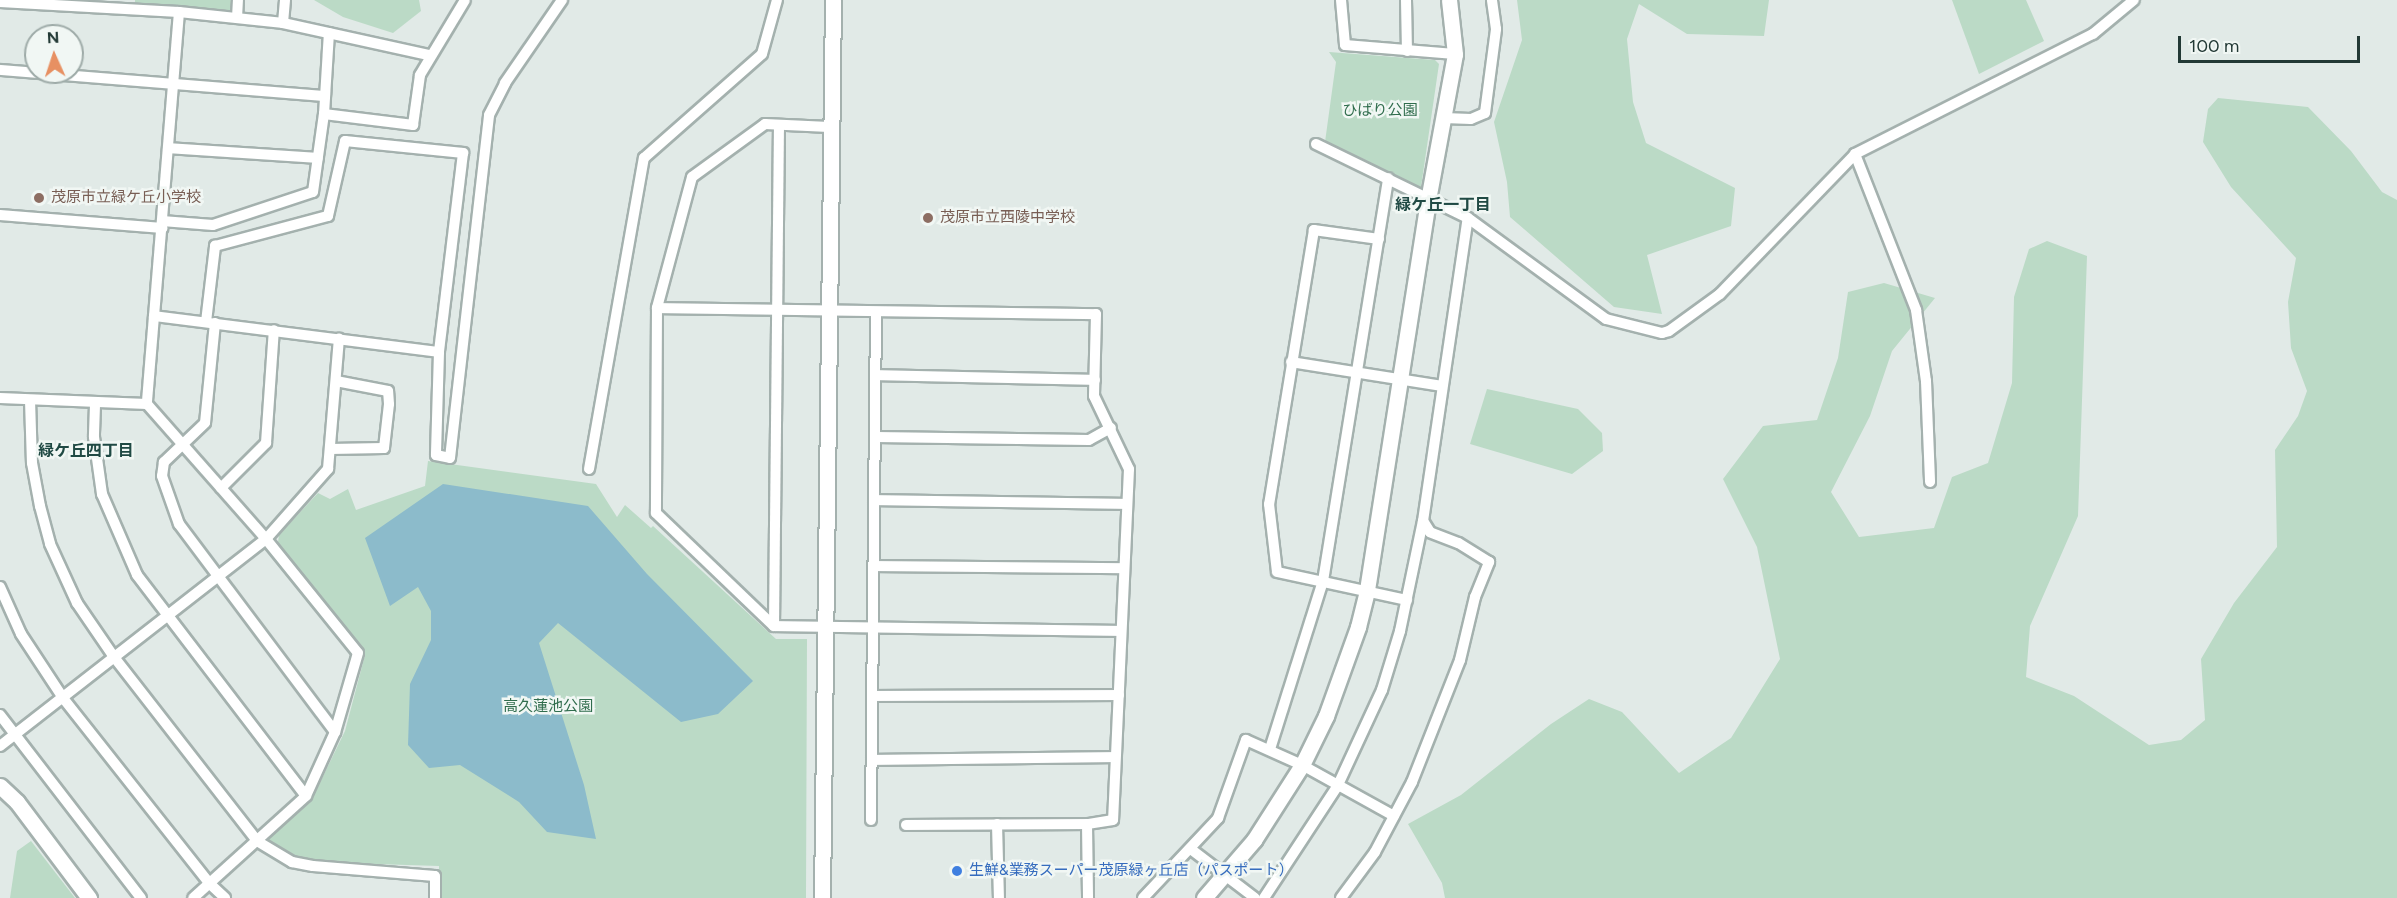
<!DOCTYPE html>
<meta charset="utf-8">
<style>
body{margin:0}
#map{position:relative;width:2397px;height:898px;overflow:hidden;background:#e1eae7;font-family:Figtree,"Noto Sans JP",sans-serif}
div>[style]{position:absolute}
.green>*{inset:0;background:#bbdac6}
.water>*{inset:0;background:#8cbbcb}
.roads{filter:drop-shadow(2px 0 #a4b1ae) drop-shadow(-2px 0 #a4b1ae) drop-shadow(0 2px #a4b1ae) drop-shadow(0 -2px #a4b1ae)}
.street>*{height:10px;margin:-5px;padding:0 5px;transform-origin:5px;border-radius:5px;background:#fff}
.secondary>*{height:15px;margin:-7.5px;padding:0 7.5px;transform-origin:7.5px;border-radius:7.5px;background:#fff}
.dots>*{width:16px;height:16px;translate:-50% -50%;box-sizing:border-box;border:3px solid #f1f7f4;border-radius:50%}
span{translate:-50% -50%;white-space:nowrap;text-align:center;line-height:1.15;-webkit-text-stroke:5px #f1f7f4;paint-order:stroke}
.park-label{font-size:15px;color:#306d4d}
.education-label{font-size:15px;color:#785e54}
.left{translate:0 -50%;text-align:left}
.shop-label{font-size:15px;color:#366cbe}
.neighbourhood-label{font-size:16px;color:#204a44;font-weight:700}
.north{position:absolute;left:24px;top:24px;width:60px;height:60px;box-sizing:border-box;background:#f1f7f4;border:2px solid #9eaba8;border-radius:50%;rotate:357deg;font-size:16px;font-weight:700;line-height:24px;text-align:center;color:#223935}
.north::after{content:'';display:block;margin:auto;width:21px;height:27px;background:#e79062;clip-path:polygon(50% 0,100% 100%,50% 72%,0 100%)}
.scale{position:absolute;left:2178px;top:36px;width:182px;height:27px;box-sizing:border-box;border:3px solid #223935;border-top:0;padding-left:8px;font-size:18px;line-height:21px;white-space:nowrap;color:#223935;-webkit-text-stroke:4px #f1f7f4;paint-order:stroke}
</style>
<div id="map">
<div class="green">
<div style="clip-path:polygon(135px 0,232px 0,230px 13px,135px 7px)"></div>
<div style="clip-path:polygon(314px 0,419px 0,421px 11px,393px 33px,343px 17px)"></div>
<div style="clip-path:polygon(1517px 0,1769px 0,1764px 36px,1687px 34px,1639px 4px,1627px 39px,1633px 102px,1646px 143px,1735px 188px,1731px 226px,1647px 255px,1662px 314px,1614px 307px,1510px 217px,1507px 182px,1494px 122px,1522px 40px)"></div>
<div style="clip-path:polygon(1952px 0,2026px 0,2044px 41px,1979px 74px)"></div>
<div style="clip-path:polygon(1329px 52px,1435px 60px,1439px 64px,1421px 187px,1416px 189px,1325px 142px,1336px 62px)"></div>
<div style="clip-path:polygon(2218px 98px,2308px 107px,2351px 151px,2382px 192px,2397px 200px,2397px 898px,1445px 898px,1442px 883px,1408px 824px,1461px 795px,1551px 724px,1589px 699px,1622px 712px,1679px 773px,1731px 738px,1780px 659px,1757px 547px,1723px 479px,1763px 426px,1817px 420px,1838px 358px,1848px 292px,1884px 283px,1935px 298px,1892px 351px,1870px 416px,1831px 492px,1859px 537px,1934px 528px,1952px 477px,1988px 463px,2012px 383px,2014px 297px,2029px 249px,2047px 241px,2087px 256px,2078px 516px,2030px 626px,2026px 677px,2074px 696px,2149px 745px,2181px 740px,2205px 720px,2201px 659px,2234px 603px,2277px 547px,2275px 450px,2298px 416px,2307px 391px,2291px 348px,2288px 302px,2296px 258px,2231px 187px,2203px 142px,2208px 109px)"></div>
<div style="clip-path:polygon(1487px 389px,1578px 409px,1602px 433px,1603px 451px,1572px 474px,1470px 444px)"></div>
<div style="clip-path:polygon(428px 461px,596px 484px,617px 517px,625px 505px,651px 528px,653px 526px,776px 639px,807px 639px,806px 898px,439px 898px,439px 866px,311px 862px,277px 849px,268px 839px,312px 799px,345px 731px,365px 655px,278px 542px,279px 535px,318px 493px,330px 499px,348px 489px,356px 510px,425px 486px)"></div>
<div style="clip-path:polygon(31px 841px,75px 898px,10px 898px,17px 851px)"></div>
</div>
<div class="water">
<div style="clip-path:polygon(443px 484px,588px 506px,647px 574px,753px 681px,718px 714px,681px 722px,558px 623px,539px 643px,584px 785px,596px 839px,547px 832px,519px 802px,460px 765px,429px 768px,408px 745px,410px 684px,431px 640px,431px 611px,418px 587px,390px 606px,365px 538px)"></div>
</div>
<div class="roads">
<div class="street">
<div style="left:1341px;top:0;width:45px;rotate:84.9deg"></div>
<div style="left:1345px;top:45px;width:110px;rotate:4.7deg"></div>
<div style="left:1406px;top:0;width:51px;rotate:88.9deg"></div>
<div style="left:0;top:2px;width:179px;rotate:3.2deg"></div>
<div style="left:179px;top:12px;width:105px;rotate:6deg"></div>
<div style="left:283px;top:23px;width:149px;rotate:12.4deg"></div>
<div style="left:179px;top:12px;width:393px;rotate:94.7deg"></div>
<div style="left:147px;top:404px;width:180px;rotate:48.6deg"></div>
<div style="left:266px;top:539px;width:146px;rotate:51.1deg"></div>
<div style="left:358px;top:653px;width:82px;rotate:106.2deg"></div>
<div style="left:335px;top:732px;width:70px;rotate:114.4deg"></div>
<div style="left:306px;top:796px;width:152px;rotate:137.9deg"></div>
<div style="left:237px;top:18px;width:18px;rotate:-87deg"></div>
<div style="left:283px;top:23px;width:23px;rotate:-85deg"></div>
<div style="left:0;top:70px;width:326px;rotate:4.6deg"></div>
<div style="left:324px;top:114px;width:81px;rotate:-86.5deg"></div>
<div style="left:1444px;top:118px;width:27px;rotate:2deg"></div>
<div style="left:1471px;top:119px;width:15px;rotate:-23deg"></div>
<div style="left:1485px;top:113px;width:85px;rotate:-82.5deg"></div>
<div style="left:1496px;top:29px;width:29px;rotate:-98deg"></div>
<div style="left:829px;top:127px;width:64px;rotate:-177.3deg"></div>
<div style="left:765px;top:124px;width:90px;rotate:144deg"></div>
<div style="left:692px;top:177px;width:136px;rotate:105deg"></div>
<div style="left:657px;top:308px;width:205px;rotate:90.3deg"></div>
<div style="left:656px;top:513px;width:163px;rotate:43.8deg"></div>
<div style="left:774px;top:626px;width:346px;rotate:0.8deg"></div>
<div style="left:1316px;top:144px;width:169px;rotate:26deg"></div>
<div style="left:1468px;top:218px;width:171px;rotate:36.2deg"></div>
<div style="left:1606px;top:319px;width:58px;rotate:14deg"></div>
<div style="left:1662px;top:333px;width:7px;rotate:-16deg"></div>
<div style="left:1669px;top:331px;width:63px;rotate:-36deg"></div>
<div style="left:1720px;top:294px;width:194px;rotate:-46deg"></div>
<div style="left:1855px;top:154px;width:267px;rotate:-26.8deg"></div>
<div style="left:2093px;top:34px;width:53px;rotate:-39.7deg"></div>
<div style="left:168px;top:148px;width:150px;rotate:3.8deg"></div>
<div style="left:1855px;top:154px;width:168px;rotate:68.6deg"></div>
<div style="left:1916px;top:310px;width:72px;rotate:82deg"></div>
<div style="left:1926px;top:381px;width:101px;rotate:87.7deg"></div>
<div style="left:0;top:215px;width:163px;rotate:4.6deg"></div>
<div style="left:162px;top:221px;width:51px;rotate:4.5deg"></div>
<div style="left:213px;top:225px;width:105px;rotate:-18.3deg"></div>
<div style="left:313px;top:192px;width:79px;rotate:-82deg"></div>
<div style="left:324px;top:114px;width:90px;rotate:7deg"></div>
<div style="left:413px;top:125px;width:50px;rotate:-82deg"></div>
<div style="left:420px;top:75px;width:87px;rotate:-59deg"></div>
<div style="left:1379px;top:239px;width:66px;rotate:-172.1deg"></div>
<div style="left:1314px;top:230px;width:278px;rotate:99.3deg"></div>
<div style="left:1269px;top:504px;width:68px;rotate:83.3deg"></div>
<div style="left:1277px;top:572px;width:133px;rotate:12.2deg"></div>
<div style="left:657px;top:308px;width:439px;rotate:0.8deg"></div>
<div style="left:1096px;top:314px;width:82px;rotate:91.4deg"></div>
<div style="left:1094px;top:396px;width:81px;rotate:64.4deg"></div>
<div style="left:1129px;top:469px;width:351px;rotate:92.6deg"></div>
<div style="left:1113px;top:820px;width:26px;rotate:171deg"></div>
<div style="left:1087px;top:824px;width:181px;rotate:179.7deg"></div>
<div style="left:154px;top:316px;width:287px;rotate:7.2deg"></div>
<div style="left:439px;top:352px;width:103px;rotate:91.7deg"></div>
<div style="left:436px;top:455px;width:14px;rotate:12deg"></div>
<div style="left:450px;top:458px;width:345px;rotate:-83.5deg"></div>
<div style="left:489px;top:115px;width:36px;rotate:-63deg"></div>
<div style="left:505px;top:83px;width:101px;rotate:-55.5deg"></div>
<div style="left:206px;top:322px;width:77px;rotate:-83.2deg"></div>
<div style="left:215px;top:246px;width:117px;rotate:-14.9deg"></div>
<div style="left:328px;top:216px;width:77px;rotate:-77.2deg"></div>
<div style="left:345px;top:141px;width:119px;rotate:5.8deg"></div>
<div style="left:463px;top:153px;width:200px;rotate:96.9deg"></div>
<div style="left:215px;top:323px;width:100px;rotate:95.7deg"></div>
<div style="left:205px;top:423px;width:57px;rotate:136.4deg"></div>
<div style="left:164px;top:462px;width:14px;rotate:98deg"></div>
<div style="left:162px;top:476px;width:51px;rotate:70.5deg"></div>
<div style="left:179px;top:524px;width:260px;rotate:53.1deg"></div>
<div style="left:1291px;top:362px;width:153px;rotate:9deg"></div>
<div style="left:876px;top:375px;width:219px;rotate:1.3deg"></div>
<div style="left:0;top:398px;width:147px;rotate:2.3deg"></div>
<div style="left:30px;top:400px;width:63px;rotate:88.2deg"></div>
<div style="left:32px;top:463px;width:44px;rotate:79.5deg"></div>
<div style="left:40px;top:506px;width:39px;rotate:75deg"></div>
<div style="left:50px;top:544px;width:65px;rotate:65.4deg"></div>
<div style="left:77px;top:603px;width:65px;rotate:55.6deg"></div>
<div style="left:114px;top:657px;width:233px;rotate:52.1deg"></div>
<div style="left:257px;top:841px;width:41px;rotate:31deg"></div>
<div style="left:292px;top:862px;width:21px;rotate:11deg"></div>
<div style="left:313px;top:866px;width:122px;rotate:4.7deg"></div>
<div style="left:435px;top:876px;width:22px;rotate:90deg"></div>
<div style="left:95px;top:405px;width:32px;rotate:92deg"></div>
<div style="left:94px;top:437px;width:58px;rotate:82deg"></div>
<div style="left:102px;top:494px;width:88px;rotate:66.6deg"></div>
<div style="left:137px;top:575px;width:278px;rotate:52.6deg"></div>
<div style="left:876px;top:437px;width:213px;rotate:0.8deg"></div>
<div style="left:1089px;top:440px;width:25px;rotate:-29deg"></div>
<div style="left:330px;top:449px;width:54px;rotate:-1.1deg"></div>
<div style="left:384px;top:448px;width:44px;rotate:-83.5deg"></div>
<div style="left:389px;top:404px;width:13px;rotate:-94deg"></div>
<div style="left:388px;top:391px;width:53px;rotate:-169.1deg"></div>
<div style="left:589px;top:469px;width:316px;rotate:-80deg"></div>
<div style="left:644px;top:158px;width:157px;rotate:-41.4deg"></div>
<div style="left:762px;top:54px;width:56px;rotate:-74.5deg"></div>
<div style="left:221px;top:488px;width:64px;rotate:-45deg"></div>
<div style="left:266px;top:443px;width:113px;rotate:-86deg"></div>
<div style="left:874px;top:500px;width:253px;rotate:0.9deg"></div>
<div style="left:875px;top:566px;width:249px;rotate:0.5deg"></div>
<div style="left:0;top:587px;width:51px;rotate:65.9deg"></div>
<div style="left:21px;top:634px;width:77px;rotate:56.7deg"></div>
<div style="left:63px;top:698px;width:236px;rotate:51.7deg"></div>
<div style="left:209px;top:883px;width:22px;rotate:43deg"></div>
<div style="left:774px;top:626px;width:501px;rotate:-89.43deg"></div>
<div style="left:873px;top:696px;width:246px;rotate:-0.2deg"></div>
<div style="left:0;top:715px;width:231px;rotate:52.4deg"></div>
<div style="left:0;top:746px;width:337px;rotate:-37.9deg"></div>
<div style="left:266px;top:539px;width:94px;rotate:-48.5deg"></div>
<div style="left:328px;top:469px;width:131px;rotate:-85.2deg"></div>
<div style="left:1270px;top:749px;width:176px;rotate:-72.5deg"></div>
<div style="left:1323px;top:581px;width:408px;rotate:-80.8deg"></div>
<div style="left:872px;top:760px;width:243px;rotate:-0.7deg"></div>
<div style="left:871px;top:820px;width:508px;rotate:-89.44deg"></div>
<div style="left:997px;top:824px;width:74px;rotate:88.5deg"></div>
<div style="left:1087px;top:824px;width:74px;rotate:89.2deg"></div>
<div style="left:1192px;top:850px;width:79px;rotate:37.3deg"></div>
<div style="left:1143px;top:898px;width:110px;rotate:-46.8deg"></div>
<div style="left:1218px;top:818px;width:83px;rotate:-70.3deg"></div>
<div style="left:1246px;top:740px;width:61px;rotate:24.1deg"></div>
<div style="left:1302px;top:765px;width:105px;rotate:29deg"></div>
<div style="left:1264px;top:898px;width:133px;rotate:-56.7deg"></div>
<div style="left:1337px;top:787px;width:107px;rotate:-65.1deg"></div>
<div style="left:1382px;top:690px;width:62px;rotate:-73deg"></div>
<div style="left:1400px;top:631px;width:112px;rotate:-78.2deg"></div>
<div style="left:1341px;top:898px;width:57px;rotate:-53.5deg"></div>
<div style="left:1375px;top:852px;width:79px;rotate:-62.1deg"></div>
<div style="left:1412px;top:782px;width:131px;rotate:-68.5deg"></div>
<div style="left:1460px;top:660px;width:65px;rotate:-76.6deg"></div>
<div style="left:1475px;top:597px;width:38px;rotate:-68deg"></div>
<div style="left:1489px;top:562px;width:36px;rotate:-148deg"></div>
<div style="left:1458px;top:543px;width:30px;rotate:-159deg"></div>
<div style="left:1430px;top:532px;width:13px;rotate:-122deg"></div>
<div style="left:1423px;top:521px;width:306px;rotate:-81.6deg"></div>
</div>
<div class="secondary">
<div style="left:0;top:786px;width:23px;rotate:43deg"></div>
<div style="left:17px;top:802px;width:120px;rotate:53.1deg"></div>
<div style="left:822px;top:898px;width:898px;rotate:-89.3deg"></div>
<div style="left:1204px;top:898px;width:77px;rotate:-49.2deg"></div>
<div style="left:1254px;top:840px;width:89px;rotate:-57.4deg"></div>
<div style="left:1302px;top:765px;width:55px;rotate:-63.9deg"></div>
<div style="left:1326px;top:716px;width:95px;rotate:-70.2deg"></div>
<div style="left:1358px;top:627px;width:38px;rotate:-76deg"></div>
<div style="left:1367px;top:590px;width:395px;rotate:-81.1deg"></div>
<div style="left:1428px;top:200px;width:148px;rotate:-79.5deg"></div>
<div style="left:1455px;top:54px;width:54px;rotate:-96.3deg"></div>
</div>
</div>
<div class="dots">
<div style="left:39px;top:198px;background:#8d6e63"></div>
<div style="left:928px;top:218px;background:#8d6e63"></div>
<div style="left:957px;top:871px;background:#3f7fe0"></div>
</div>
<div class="park-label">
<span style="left:1380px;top:111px">ひばり公園</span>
<span style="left:548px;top:707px">高久蓮池公園</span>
</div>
<div class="education-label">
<span class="left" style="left:51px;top:198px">茂原市立緑ケ丘小学校</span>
<span class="left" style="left:940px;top:218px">茂原市立西陵中学校</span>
</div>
<div class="shop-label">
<span class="left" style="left:969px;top:871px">生鮮&amp;業務スーパー茂原緑ヶ丘店（パスポート）</span>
</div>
<div class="neighbourhood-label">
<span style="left:1443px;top:205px">緑ケ丘一丁目</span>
<span style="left:86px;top:451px">緑ケ丘四丁目</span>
</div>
<div class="north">N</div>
<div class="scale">100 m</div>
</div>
